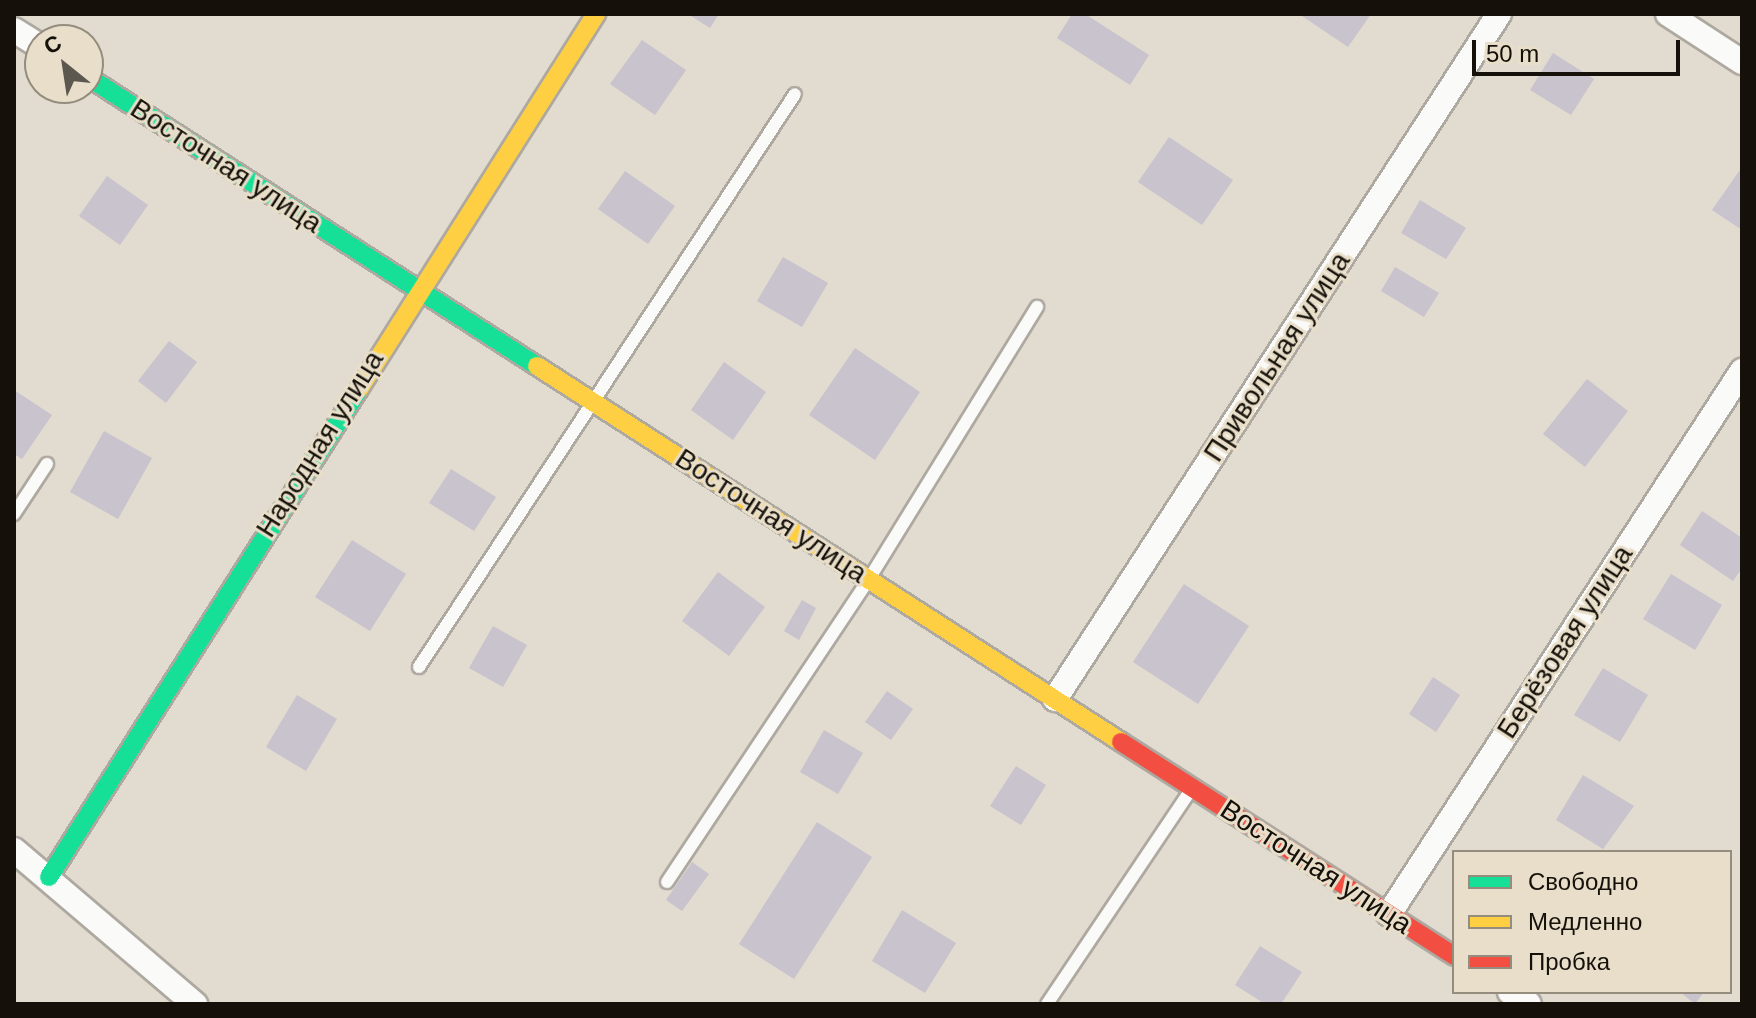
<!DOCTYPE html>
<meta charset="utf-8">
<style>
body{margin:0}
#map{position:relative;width:1756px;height:1018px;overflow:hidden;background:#e1dbd0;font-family:Helvetica,sans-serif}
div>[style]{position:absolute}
.building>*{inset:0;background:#c8c3cc}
.roads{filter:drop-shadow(2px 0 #ada8a0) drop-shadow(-2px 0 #ada8a0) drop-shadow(0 2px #ada8a0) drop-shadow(0 -2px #ada8a0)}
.lane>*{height:12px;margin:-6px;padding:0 6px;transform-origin:6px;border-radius:6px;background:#fafaf8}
.street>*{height:24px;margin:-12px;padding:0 12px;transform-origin:12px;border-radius:12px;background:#fafaf8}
.fast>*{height:18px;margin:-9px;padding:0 9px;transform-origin:9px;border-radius:9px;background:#16e098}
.slow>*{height:18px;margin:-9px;padding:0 9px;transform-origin:9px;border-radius:9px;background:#ffcf43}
.jam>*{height:18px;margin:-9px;padding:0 9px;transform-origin:9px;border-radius:9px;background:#f24e42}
span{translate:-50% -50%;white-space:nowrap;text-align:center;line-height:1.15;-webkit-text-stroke:6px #e8dec9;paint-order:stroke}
.street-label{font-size:28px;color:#15110a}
.frame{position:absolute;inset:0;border:16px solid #15110a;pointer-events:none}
.legend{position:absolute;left:1452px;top:850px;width:280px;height:144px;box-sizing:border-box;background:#e8dec9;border:2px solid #948c7d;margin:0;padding:10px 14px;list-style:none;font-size:24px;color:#15110a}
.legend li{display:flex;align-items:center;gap:16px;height:40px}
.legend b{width:40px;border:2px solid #948c7d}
.north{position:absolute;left:24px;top:24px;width:80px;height:80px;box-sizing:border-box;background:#e8dec9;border:2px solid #948c7d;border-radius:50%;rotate:330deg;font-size:22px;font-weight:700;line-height:32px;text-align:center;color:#15110a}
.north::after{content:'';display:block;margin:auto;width:28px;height:36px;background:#5c584f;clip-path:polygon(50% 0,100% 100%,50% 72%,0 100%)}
.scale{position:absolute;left:1472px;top:40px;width:208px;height:36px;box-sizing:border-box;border:4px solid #15110a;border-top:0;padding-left:10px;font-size:24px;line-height:28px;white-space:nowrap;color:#15110a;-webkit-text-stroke:6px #e8dec9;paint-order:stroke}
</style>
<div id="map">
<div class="building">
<div style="clip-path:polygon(688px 14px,719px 14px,710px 28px)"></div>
<div style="clip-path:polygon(1072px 14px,1085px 14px,1149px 55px,1130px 85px,1057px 38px)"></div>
<div style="clip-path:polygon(1299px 14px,1371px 14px,1348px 47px)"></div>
<div style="clip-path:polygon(642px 40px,686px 70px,655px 115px,610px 84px)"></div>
<div style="clip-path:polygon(1553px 53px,1594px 79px,1571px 115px,1530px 90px)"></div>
<div style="clip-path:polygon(1169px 137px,1233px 180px,1202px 225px,1138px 182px)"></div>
<div style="clip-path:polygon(1742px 167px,1742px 230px,1712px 210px)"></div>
<div style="clip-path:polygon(625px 171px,675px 206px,648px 244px,598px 209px)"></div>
<div style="clip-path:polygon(107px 176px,148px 205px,120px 245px,79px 216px)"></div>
<div style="clip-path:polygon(1420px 200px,1466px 228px,1446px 259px,1401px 233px)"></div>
<div style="clip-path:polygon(783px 257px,828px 283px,802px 327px,757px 301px)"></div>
<div style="clip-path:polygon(1395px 267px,1439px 293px,1424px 317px,1381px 291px)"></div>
<div style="clip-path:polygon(169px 341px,197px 362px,166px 403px,138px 381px)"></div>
<div style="clip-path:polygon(855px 348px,920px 392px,875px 460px,809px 415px)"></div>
<div style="clip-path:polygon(724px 362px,766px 392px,733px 440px,691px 410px)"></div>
<div style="clip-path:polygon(1587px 379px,1628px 411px,1585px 467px,1543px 434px)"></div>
<div style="clip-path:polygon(14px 390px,52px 415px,22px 459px,14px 454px)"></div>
<div style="clip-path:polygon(104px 431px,152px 458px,118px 519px,70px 492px)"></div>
<div style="clip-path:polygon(451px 469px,496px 497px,474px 531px,429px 503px)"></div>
<div style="clip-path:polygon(1702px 511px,1742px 538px,1742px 568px,1733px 581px,1680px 545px)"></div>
<div style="clip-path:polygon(352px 540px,406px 574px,370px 631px,315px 597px)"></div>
<div style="clip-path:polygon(718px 572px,765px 607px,729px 656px,682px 621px)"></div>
<div style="clip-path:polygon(1671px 574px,1722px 605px,1695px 650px,1643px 619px)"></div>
<div style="clip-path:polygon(1184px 584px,1249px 626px,1198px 704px,1133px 662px)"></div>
<div style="clip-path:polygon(802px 600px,816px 608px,799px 640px,784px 631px)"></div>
<div style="clip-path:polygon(493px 626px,527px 645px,503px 687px,469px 668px)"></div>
<div style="clip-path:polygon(1603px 668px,1648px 695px,1620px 742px,1574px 715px)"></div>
<div style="clip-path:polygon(1433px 677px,1460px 695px,1436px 732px,1409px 714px)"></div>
<div style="clip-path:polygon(887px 691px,913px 709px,891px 740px,865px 722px)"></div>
<div style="clip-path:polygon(297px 695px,337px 719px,306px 771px,266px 747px)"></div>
<div style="clip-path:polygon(824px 730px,863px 753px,838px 794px,800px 772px)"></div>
<div style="clip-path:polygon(1016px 766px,1046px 785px,1021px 825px,990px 806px)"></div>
<div style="clip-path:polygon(1583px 775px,1634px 806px,1603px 849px,1556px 820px)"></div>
<div style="clip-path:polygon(817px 822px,872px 857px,794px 979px,739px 944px)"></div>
<div style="clip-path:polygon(692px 862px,709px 874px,682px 911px,666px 900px)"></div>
<div style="clip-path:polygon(902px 910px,956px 943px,925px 993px,872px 961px)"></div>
<div style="clip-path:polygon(1260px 946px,1302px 972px,1281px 1004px,1265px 1004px,1235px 985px)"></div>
<div style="clip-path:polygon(1680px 992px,1704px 992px,1695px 1004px)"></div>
</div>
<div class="roads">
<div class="lane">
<div style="left:14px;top:514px;width:60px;rotate:-56.6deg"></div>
<div style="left:419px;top:667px;width:685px;rotate:-56.73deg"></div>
<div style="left:667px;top:882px;width:364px;rotate:-56.3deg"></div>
<div style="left:869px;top:579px;width:320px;rotate:-58.3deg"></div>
<div style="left:1047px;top:1004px;width:258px;rotate:-56.1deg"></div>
</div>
<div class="street">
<div style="left:1668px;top:14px;width:88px;rotate:33deg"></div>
<div style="left:14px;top:30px;width:31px;rotate:32deg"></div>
<div style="left:1055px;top:699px;width:816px;rotate:-57.05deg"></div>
<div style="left:14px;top:850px;width:238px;rotate:40.4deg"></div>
<div style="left:1389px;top:914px;width:648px;rotate:-56.97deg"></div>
<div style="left:1510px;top:992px;width:22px;rotate:32deg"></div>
</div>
<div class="fast">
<div style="left:88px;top:77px;width:534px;rotate:32.77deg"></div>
<div style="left:49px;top:877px;width:578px;rotate:-57.57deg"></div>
</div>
<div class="slow">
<div style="left:537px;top:366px;width:695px;rotate:32.77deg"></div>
<div style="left:359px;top:389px;width:444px;rotate:-57.7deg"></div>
</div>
<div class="jam">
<div style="left:1121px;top:742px;width:396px;rotate:32.7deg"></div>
</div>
</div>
<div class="street-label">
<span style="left:226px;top:166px;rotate:33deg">Восточная улица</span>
<span style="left:1277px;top:357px;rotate:-57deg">Привольная улица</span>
<span style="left:320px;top:444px;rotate:-58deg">Народная улица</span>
<span style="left:771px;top:516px;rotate:33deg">Восточная улица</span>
<span style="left:1565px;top:642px;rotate:-57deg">Берёзовая улица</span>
<span style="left:1316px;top:867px;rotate:33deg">Восточная улица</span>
</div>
<div class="frame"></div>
<ul class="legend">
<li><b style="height:10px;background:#16e098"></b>Свободно</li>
<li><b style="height:10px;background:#ffcf43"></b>Медленно</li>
<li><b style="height:10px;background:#f24e42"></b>Пробка</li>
</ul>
<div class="north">С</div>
<div class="scale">50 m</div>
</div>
